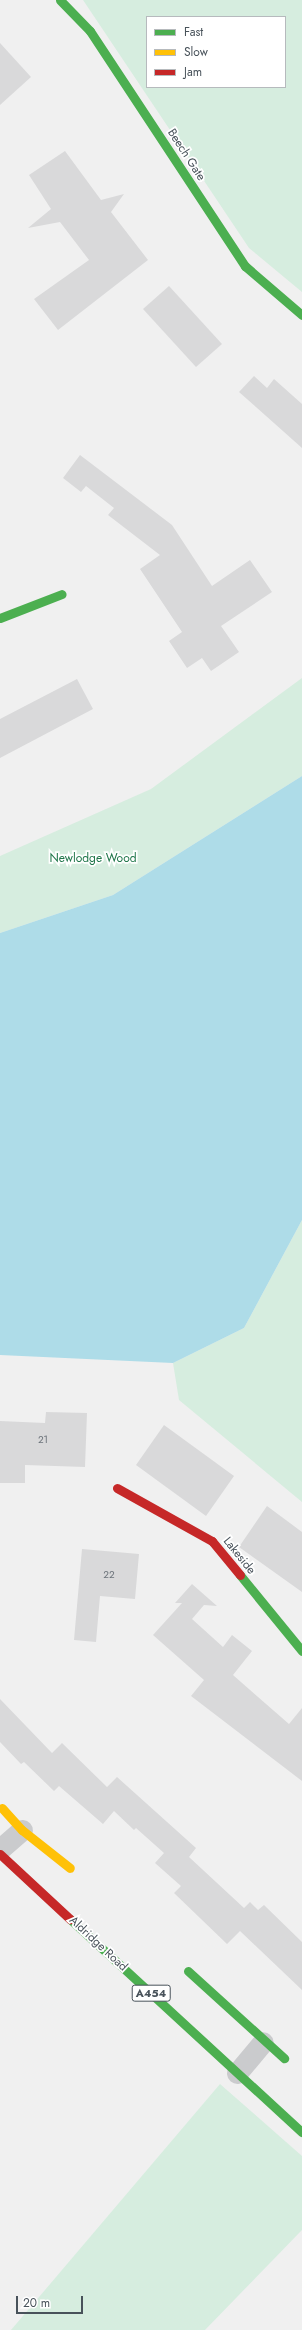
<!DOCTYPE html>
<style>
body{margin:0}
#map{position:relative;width:302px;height:2330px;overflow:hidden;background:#f0f0f0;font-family:Jost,sans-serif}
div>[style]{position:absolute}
.green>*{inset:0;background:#d6eddf}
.water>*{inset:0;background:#aedce8}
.building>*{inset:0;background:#d9d9da}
.street>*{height:21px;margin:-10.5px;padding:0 10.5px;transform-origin:10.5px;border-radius:10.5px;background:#cacbcd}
.fast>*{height:9px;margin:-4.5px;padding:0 4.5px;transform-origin:4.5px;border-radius:4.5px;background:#4caf50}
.slow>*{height:9px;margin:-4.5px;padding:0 4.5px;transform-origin:4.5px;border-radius:4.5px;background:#ffc107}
.jam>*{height:9px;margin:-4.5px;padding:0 4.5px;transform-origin:4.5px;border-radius:4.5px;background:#c62828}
span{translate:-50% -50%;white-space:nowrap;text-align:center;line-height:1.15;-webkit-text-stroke:3.5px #fff;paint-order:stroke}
.number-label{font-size:10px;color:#6d747b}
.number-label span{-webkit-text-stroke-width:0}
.shield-label span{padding:1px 3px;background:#fff;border:1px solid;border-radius:3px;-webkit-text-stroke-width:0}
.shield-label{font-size:11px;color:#48525a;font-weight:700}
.street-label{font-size:12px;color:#48525a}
.park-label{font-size:12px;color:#1f764a}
.legend{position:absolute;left:146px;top:16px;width:140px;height:72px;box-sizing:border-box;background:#fff;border:1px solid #b6babd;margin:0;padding:5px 7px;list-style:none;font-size:12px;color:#48525a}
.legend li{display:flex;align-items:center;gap:8px;height:20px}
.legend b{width:20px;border:1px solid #b6babd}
.scale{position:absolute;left:16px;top:2296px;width:67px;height:18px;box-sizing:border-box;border:2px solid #48525a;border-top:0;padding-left:5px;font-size:12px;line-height:14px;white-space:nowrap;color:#48525a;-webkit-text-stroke:3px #fff;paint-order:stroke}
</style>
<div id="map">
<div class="green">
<div style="clip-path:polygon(evenodd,83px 0,302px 0,302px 292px,249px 248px,83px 0,147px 17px,285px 17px,285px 87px,147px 87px,147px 17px)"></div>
<div style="clip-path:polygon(302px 678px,302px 776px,113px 895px,0 933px,0 856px,151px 789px)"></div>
<div style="clip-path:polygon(302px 1220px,302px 1502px,179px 1400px,173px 1363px,244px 1328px)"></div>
<div style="clip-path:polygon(220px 2084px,302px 2156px,302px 2230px,205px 2330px,11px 2330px)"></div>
</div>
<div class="water">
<div style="clip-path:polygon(302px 776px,302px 1220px,244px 1328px,173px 1363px,0 1355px,0 933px,113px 895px)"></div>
</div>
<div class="building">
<div style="clip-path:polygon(0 43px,31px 77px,0 105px)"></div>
<div style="clip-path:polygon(65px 151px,101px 200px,124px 194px,111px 212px,148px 260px,58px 330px,34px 299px,89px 260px,60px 222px,28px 228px,51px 209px,29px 175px)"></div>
<div style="clip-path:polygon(169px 286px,222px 344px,196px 367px,143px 309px)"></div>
<div style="clip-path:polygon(254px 376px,267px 388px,274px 379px,302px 404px,302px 448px,239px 392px)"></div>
<div style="clip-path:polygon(80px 455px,172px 525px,212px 586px,250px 560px,272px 592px,221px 626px,239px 652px,211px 671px,202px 658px,187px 668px,169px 641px,182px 632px,140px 569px,160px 555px,108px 515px,114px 508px,86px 486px,81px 492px,63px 478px)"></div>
<div style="clip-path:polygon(77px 679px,93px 709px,0 758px,0 719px)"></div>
<div style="clip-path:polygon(46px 1412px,87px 1413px,85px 1467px,25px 1465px,25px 1483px,0 1483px,0 1421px,45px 1423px)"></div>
<div style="clip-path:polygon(164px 1425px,234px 1476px,206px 1516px,136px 1465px)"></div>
<div style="clip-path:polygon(267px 1506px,302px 1532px,302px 1592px,239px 1547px)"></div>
<div style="clip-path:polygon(82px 1549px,139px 1554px,135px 1599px,100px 1596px,96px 1642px,74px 1640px)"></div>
<div style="clip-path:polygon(192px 1584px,217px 1606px,204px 1605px,192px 1619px,223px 1647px,232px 1635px,252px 1651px,233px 1675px,289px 1724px,302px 1708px,302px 1781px,191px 1696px,204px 1680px,153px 1635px,182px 1603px,175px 1603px)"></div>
<div style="clip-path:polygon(0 1699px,52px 1753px,62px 1743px,107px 1787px,117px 1777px,196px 1848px,189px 1857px,244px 1908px,250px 1902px,258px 1910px,264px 1905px,302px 1942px,302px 1990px,240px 1931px,227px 1944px,174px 1893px,181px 1886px,155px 1863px,164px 1853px,136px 1828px,134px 1830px,114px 1811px,103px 1824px,59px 1786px,54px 1791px,24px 1762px,21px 1764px,0 1742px)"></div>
</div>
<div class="street">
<div style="left:0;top:1849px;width:29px;rotate:-41deg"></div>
<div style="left:237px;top:2073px;width:40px;rotate:-50deg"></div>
</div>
<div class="fast">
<div style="left:60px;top:0;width:43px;rotate:45.9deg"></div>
<div style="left:90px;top:31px;width:282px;rotate:56.6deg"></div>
<div style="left:245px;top:266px;width:75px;rotate:40.7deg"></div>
<div style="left:0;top:618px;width:66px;rotate:-21.2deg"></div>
<div style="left:240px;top:1575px;width:98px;rotate:50.8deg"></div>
<div style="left:70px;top:1919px;width:315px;rotate:42.6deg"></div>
<div style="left:188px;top:1971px;width:130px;rotate:42.2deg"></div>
</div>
<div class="slow">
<div style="left:2px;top:1808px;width:30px;rotate:48deg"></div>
<div style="left:22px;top:1830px;width:61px;rotate:38.4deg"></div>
</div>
<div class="jam">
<div style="left:117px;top:1488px;width:109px;rotate:29.2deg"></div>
<div style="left:212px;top:1541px;width:44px;rotate:50.5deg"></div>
<div style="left:0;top:1854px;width:96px;rotate:42.9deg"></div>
</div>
<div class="number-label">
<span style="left:43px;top:1440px">21</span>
<span style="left:109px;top:1575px">22</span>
</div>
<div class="shield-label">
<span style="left:151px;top:1993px">A454</span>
</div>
<div class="street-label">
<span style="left:186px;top:155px;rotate:57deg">Beech Gate</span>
<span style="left:239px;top:1556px;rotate:51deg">Lakeside</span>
<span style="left:98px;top:1944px;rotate:43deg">Aldridge Road</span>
</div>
<div class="park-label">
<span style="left:93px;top:859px">Newlodge Wood</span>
</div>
<ul class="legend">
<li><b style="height:5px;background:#4caf50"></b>Fast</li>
<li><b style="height:5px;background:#ffc107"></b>Slow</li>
<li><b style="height:5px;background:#c62828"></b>Jam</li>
</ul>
<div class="scale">20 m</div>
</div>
